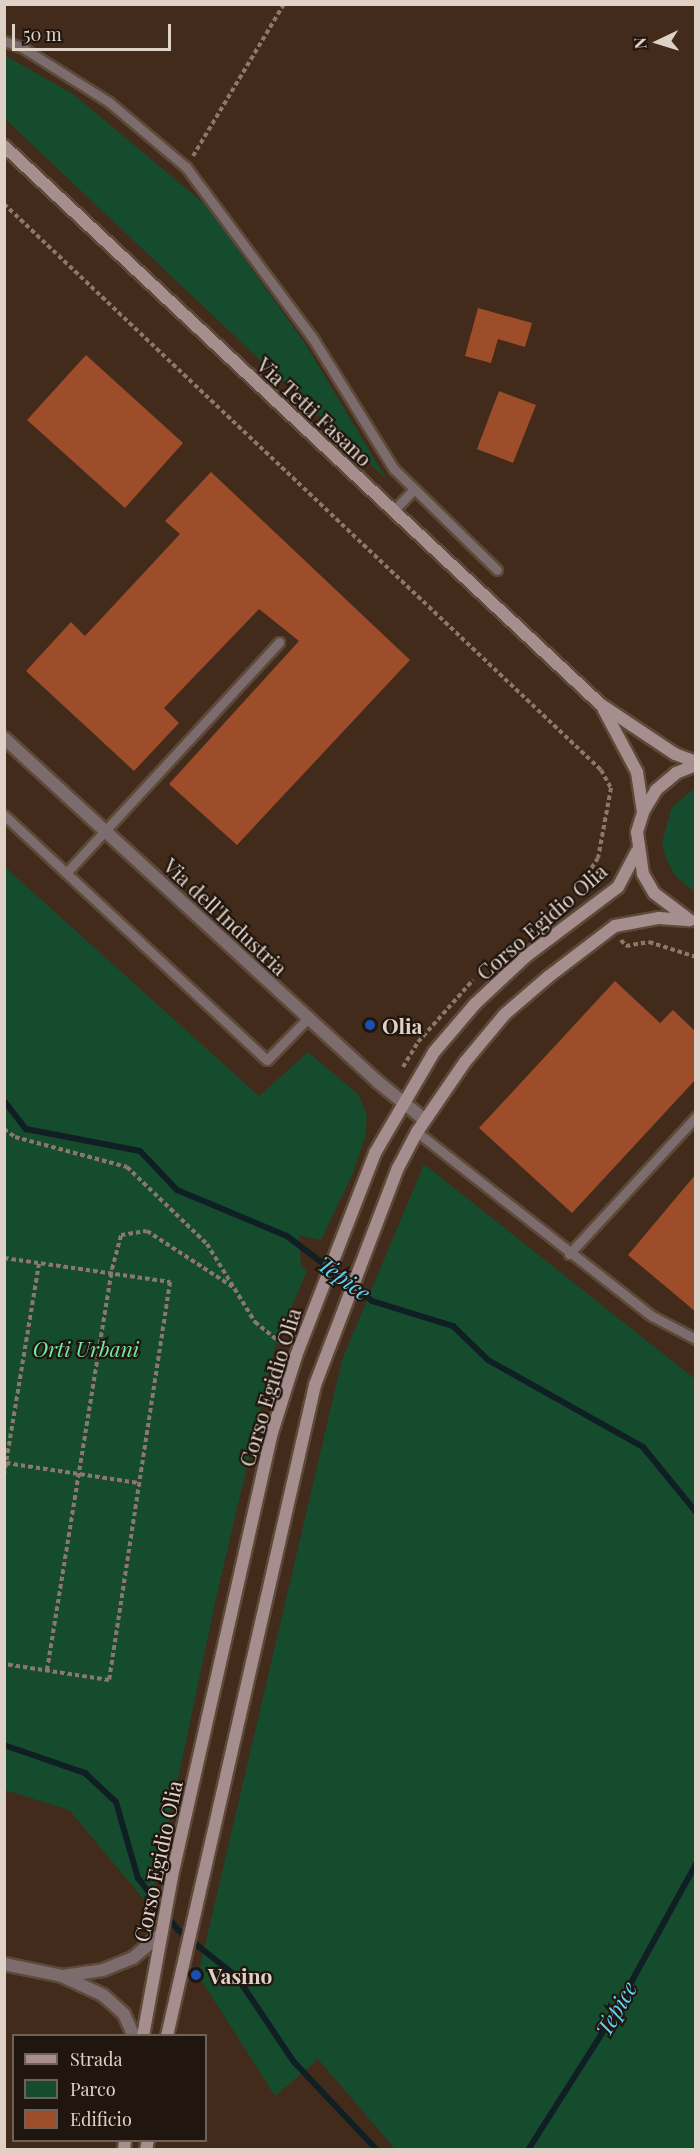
<!DOCTYPE html>
<style>
body{margin:0}
#map{position:relative;width:700px;height:2154px;overflow:hidden;background:#422b1a;font-family:"Playfair Display",serif}
div>[style]{position:absolute}
.green>*{inset:0;background:#154c2e}
.stream>*{height:6px;margin:-3px;padding:0 3px;transform-origin:3px;border-radius:3px;background:#0f1f24}
.building>*{inset:0;background:#9d4d2a}
.path>*{height:4px;margin-top:-2px;transform-origin:0;background:repeating-linear-gradient(90deg,#8b786a 0 4.5px,transparent 0 7.5px)}
.roads{filter:drop-shadow(2px 0 #5e4939) drop-shadow(-2px 0 #5e4939) drop-shadow(0 2px #5e4939) drop-shadow(0 -2px #5e4939)}
.lane>*{height:9px;margin:-4.5px;padding:0 4.5px;transform-origin:4.5px;border-radius:4.5px;background:#7c6c6d}
.street>*{height:12px;margin:-6px;padding:0 6px;transform-origin:6px;border-radius:6px;background:#7c6c6d}
.secondary>*{height:12px;margin:-6px;padding:0 6px;transform-origin:6px;border-radius:6px;background:#a68e8e}
.dots>*{width:16px;height:16px;translate:-50% -50%;box-sizing:border-box;border:3px solid #21160f;border-radius:50%}
span{translate:-50% -50%;white-space:nowrap;text-align:center;line-height:1.15;-webkit-text-stroke:4.5px #21160f;paint-order:stroke}
.street-label{font-size:21px;color:#e0d1c6}
.poi-label{font-size:21px;color:#e0d1c6;font-weight:700}
.left{translate:0 -50%;text-align:left}
.park-label{font-size:21px;color:#73eaa4;font-style:italic}
.water-label{font-size:22px;color:#5cd3f8;font-style:italic}
.frame{position:absolute;inset:0;border:6px solid #e0d1c6;pointer-events:none}
.legend{position:absolute;left:12px;top:2034px;width:195px;height:108px;box-sizing:border-box;background:#21160f;border:2px solid #6d6158;margin:0;padding:8px 10px;list-style:none;font-size:18px;color:#e0d1c6}
.legend li{display:flex;align-items:center;gap:12px;height:30px}
.legend b{width:30px;border:2px solid #6d6158}
.north{position:absolute;left:628px;top:12px;width:60px;height:60px;-webkit-text-stroke:4px #21160f;paint-order:stroke;rotate:266deg;font-size:16px;font-weight:700;line-height:24px;text-align:center;color:#e0d1c6}
.north::after{content:'';display:block;margin:auto;width:21px;height:27px;background:#e0d1c6;clip-path:polygon(50% 0,100% 100%,50% 72%,0 100%)}
.scale{position:absolute;left:12px;top:24px;width:159px;height:27px;box-sizing:border-box;border:3px solid #e0d1c6;border-top:0;padding-left:8px;font-size:18px;line-height:21px;white-space:nowrap;color:#e0d1c6;-webkit-text-stroke:4px #21160f;paint-order:stroke}
</style>
<div id="map">
<div class="green">
<div style="clip-path:polygon(4px 55px,73px 94px,207px 206px,306px 345px,387px 480px,5px 119px)"></div>
<div style="clip-path:polygon(695px 788px,695px 892px,676px 877px,666px 859px,662px 842px,672px 807px)"></div>
<div style="clip-path:polygon(4px 866px,259px 1096px,308px 1052px,358px 1094px,367px 1115px,365px 1137px,353px 1173px,321px 1240px,299px 1235px,301px 1266px,307px 1271px,275px 1347px,217px 1594px,151px 1908px,69px 1810px,5px 1790px)"></div>
<div style="clip-path:polygon(424px 1164px,695px 1379px,695px 2149px,395px 2149px,318px 2059px,275px 2096px,198px 1975px,342px 1360px)"></div>
</div>
<div class="stream">
<div style="left:4px;top:1101px;width:36px;rotate:52deg"></div>
<div style="left:26px;top:1129px;width:116px;rotate:10.9deg"></div>
<div style="left:140px;top:1151px;width:54px;rotate:46.5deg"></div>
<div style="left:177px;top:1190px;width:119px;rotate:22.7deg"></div>
<div style="left:287px;top:1236px;width:107px;rotate:37.4deg"></div>
<div style="left:372px;top:1301px;width:85px;rotate:17.2deg"></div>
<div style="left:453px;top:1326px;width:49px;rotate:44.2deg"></div>
<div style="left:488px;top:1360px;width:178px;rotate:29.3deg"></div>
<div style="left:643px;top:1447px;width:84px;rotate:50.8deg"></div>
<div style="left:4px;top:1745px;width:86px;rotate:19.1deg"></div>
<div style="left:85px;top:1773px;width:42px;rotate:43.1deg"></div>
<div style="left:116px;top:1802px;width:79px;rotate:73.9deg"></div>
<div style="left:138px;top:1878px;width:66px;rotate:52.4deg"></div>
<div style="left:178px;top:1930px;width:75px;rotate:38.5deg"></div>
<div style="left:237px;top:1977px;width:102px;rotate:56.2deg"></div>
<div style="left:294px;top:2062px;width:121px;rotate:46.7deg"></div>
<div style="left:528px;top:2150px;width:153px;rotate:-57.6deg"></div>
<div style="left:610px;top:2021px;width:179px;rotate:-61.3deg"></div>
</div>
<div class="building">
<div style="clip-path:polygon(478px 308px,532px 323px,525px 347px,498px 339px,491px 363px,465px 356px)"></div>
<div style="clip-path:polygon(86px 355px,183px 443px,125px 508px,27px 420px)"></div>
<div style="clip-path:polygon(499px 391px,536px 405px,513px 463px,477px 449px)"></div>
<div style="clip-path:polygon(211px 472px,410px 660px,237px 845px,169px 784px,299px 641px,259px 609px,164px 708px,179px 723px,134px 771px,26px 671px,71px 622px,85px 636px,180px 534px,165px 521px)"></div>
<div style="clip-path:polygon(615px 981px,660px 1023px,673px 1010px,696px 1032px,696px 1079px,572px 1213px,479px 1128px)"></div>
<div style="clip-path:polygon(696px 1174px,696px 1312px,628px 1255px)"></div>
</div>
<div class="path">
<div style="left:193px;top:156px;width:177px;rotate:-59.1deg"></div>
<div style="left:4px;top:204px;width:823px;rotate:43.47deg"></div>
<div style="left:601px;top:770px;width:21px;rotate:61deg"></div>
<div style="left:611px;top:788px;width:71px;rotate:100.5deg"></div>
<div style="left:598px;top:858px;width:24px;rotate:123deg"></div>
<div style="left:585px;top:878px;width:11px;rotate:49deg"></div>
<div style="left:621px;top:940px;width:8px;rotate:50deg"></div>
<div style="left:626px;top:946px;width:23px;rotate:-10deg"></div>
<div style="left:649px;top:942px;width:49px;rotate:17.7deg"></div>
<div style="left:403px;top:1067px;width:29px;rotate:-59deg"></div>
<div style="left:418px;top:1042px;width:83px;rotate:-48.4deg"></div>
<div style="left:4px;top:1129px;width:14px;rotate:36deg"></div>
<div style="left:15px;top:1137px;width:116px;rotate:15deg"></div>
<div style="left:127px;top:1167px;width:111px;rotate:43.9deg"></div>
<div style="left:207px;top:1244px;width:92px;rotate:58.4deg"></div>
<div style="left:255px;top:1322px;width:36px;rotate:39deg"></div>
<div style="left:4px;top:1258px;width:168px;rotate:8.2deg"></div>
<div style="left:170px;top:1282px;width:403px;rotate:98.7deg"></div>
<div style="left:109px;top:1680px;width:106px;rotate:-171.3deg"></div>
<div style="left:6px;top:1463px;width:134px;rotate:8.6deg"></div>
<div style="left:4px;top:1475px;width:214px;rotate:-80.6deg"></div>
<div style="left:47px;top:1670px;width:406px;rotate:-80.8deg"></div>
<div style="left:112px;top:1269px;width:35px;rotate:-75deg"></div>
<div style="left:121px;top:1235px;width:26px;rotate:-9deg"></div>
<div style="left:147px;top:1231px;width:106px;rotate:33.1deg"></div>
</div>
<div class="roads">
<div class="lane">
<div style="left:4px;top:41px;width:20px;rotate:20deg"></div>
<div style="left:23px;top:48px;width:102px;rotate:32.1deg"></div>
<div style="left:109px;top:102px;width:101px;rotate:40.2deg"></div>
<div style="left:186px;top:167px;width:212px;rotate:53.5deg"></div>
<div style="left:312px;top:337px;width:155px;rotate:58.2deg"></div>
<div style="left:394px;top:469px;width:144px;rotate:44.4deg"></div>
<div style="left:394px;top:510px;width:29px;rotate:-46deg"></div>
<div style="left:4px;top:815px;width:359px;rotate:43deg"></div>
<div style="left:267px;top:1060px;width:59px;rotate:-45.7deg"></div>
<div style="left:67px;top:872px;width:313px;rotate:-47.3deg"></div>
<div style="left:417px;top:1132px;width:298px;rotate:38.1deg"></div>
<div style="left:652px;top:1316px;width:50px;rotate:27.6deg"></div>
<div style="left:569px;top:1254px;width:187px;rotate:-47.2deg"></div>
</div>
<div class="street">
<div style="left:4px;top:738px;width:508px;rotate:42.61deg"></div>
<div style="left:378px;top:1082px;width:60px;rotate:39deg"></div>
<div style="left:4px;top:1964px;width:59px;rotate:11.7deg"></div>
<div style="left:62px;top:1976px;width:45px;rotate:24.9deg"></div>
<div style="left:103px;top:1995px;width:28px;rotate:42deg"></div>
<div style="left:124px;top:2014px;width:24px;rotate:66deg"></div>
<div style="left:63px;top:1976px;width:40px;rotate:-8.5deg"></div>
<div style="left:103px;top:1970px;width:32px;rotate:-22deg"></div>
<div style="left:133px;top:1958px;width:37px;rotate:-41deg"></div>
</div>
<div class="secondary">
<div style="left:4px;top:146px;width:816px;rotate:43.11deg"></div>
<div style="left:600px;top:704px;width:90px;rotate:33.7deg"></div>
<div style="left:675px;top:754px;width:22px;rotate:21deg"></div>
<div style="left:604px;top:710px;width:70px;rotate:62deg"></div>
<div style="left:637px;top:772px;width:40px;rotate:81.5deg"></div>
<div style="left:687px;top:918px;width:41px;rotate:-142.9deg"></div>
<div style="left:654px;top:893px;width:22px;rotate:-120deg"></div>
<div style="left:643px;top:874px;width:42px;rotate:-98.1deg"></div>
<div style="left:637px;top:832px;width:21px;rotate:-73deg"></div>
<div style="left:643px;top:812px;width:26px;rotate:-59deg"></div>
<div style="left:656px;top:790px;width:26px;rotate:-40deg"></div>
<div style="left:676px;top:773px;width:22px;rotate:-22deg"></div>
<div style="left:143px;top:2036px;width:163px;rotate:-79.7deg"></div>
<div style="left:172px;top:1876px;width:451px;rotate:-77.3deg"></div>
<div style="left:271px;top:1436px;width:84px;rotate:-72.6deg"></div>
<div style="left:296px;top:1356px;width:218px;rotate:-68.7deg"></div>
<div style="left:375px;top:1153px;width:117px;rotate:-59.7deg"></div>
<div style="left:434px;top:1052px;width:63px;rotate:-49.5deg"></div>
<div style="left:475px;top:1004px;width:69px;rotate:-43.2deg"></div>
<div style="left:525px;top:957px;width:116px;rotate:-37deg"></div>
<div style="left:618px;top:887px;width:40px;rotate:-62deg"></div>
<div style="left:167px;top:2036px;width:668px;rotate:-77.19deg"></div>
<div style="left:315px;top:1385px;width:232px;rotate:-69.1deg"></div>
<div style="left:398px;top:1168px;width:41px;rotate:-62.2deg"></div>
<div style="left:417px;top:1132px;width:85px;rotate:-55.6deg"></div>
<div style="left:465px;top:1062px;width:62px;rotate:-50.2deg"></div>
<div style="left:505px;top:1014px;width:57px;rotate:-40.7deg"></div>
<div style="left:548px;top:977px;width:84px;rotate:-37.3deg"></div>
<div style="left:615px;top:926px;width:45px;rotate:-10.3deg"></div>
<div style="left:659px;top:918px;width:31px;rotate:4deg"></div>
<div style="left:124px;top:2150px;width:10px;rotate:-84deg"></div>
<div style="left:146px;top:2150px;width:10px;rotate:-79deg"></div>
</div>
</div>
<div class="dots">
<div style="left:370px;top:1025px;background:#1a4fb4"></div>
<div style="left:196px;top:1975px;background:#1a4fb4"></div>
</div>
<div class="street-label">
<span style="left:315px;top:411px;rotate:43deg">Via Tetti Fasano</span>
<span style="left:226px;top:916px;rotate:43deg">Via dell'Industria</span>
<span style="left:541px;top:921px;rotate:-41deg">Corso Egidio Olia</span>
<span style="left:269px;top:1387px;rotate:-73deg">Corso Egidio Olia</span>
<span style="left:157px;top:1861px;rotate:-78deg">Corso Egidio Olia</span>
</div>
<div class="poi-label">
<span class="left" style="left:382px;top:1025px">Olia</span>
<span class="left" style="left:208px;top:1975px">Vasino</span>
</div>
<div class="park-label">
<span style="left:86px;top:1348px">Orti Urbani</span>
</div>
<div class="water-label">
<span style="left:344px;top:1278px;rotate:36deg">Tepice</span>
<span style="left:616px;top:2009px;rotate:-60deg">Tepice</span>
</div>
<div class="frame"></div>
<ul class="legend">
<li><b style="height:8px;background:#a68e8e"></b>Strada</li>
<li><b style="height:16px;background:#154c2e"></b>Parco</li>
<li><b style="height:16px;background:#9d4d2a"></b>Edificio</li>
</ul>
<div class="north">N</div>
<div class="scale">50 m</div>
</div>
